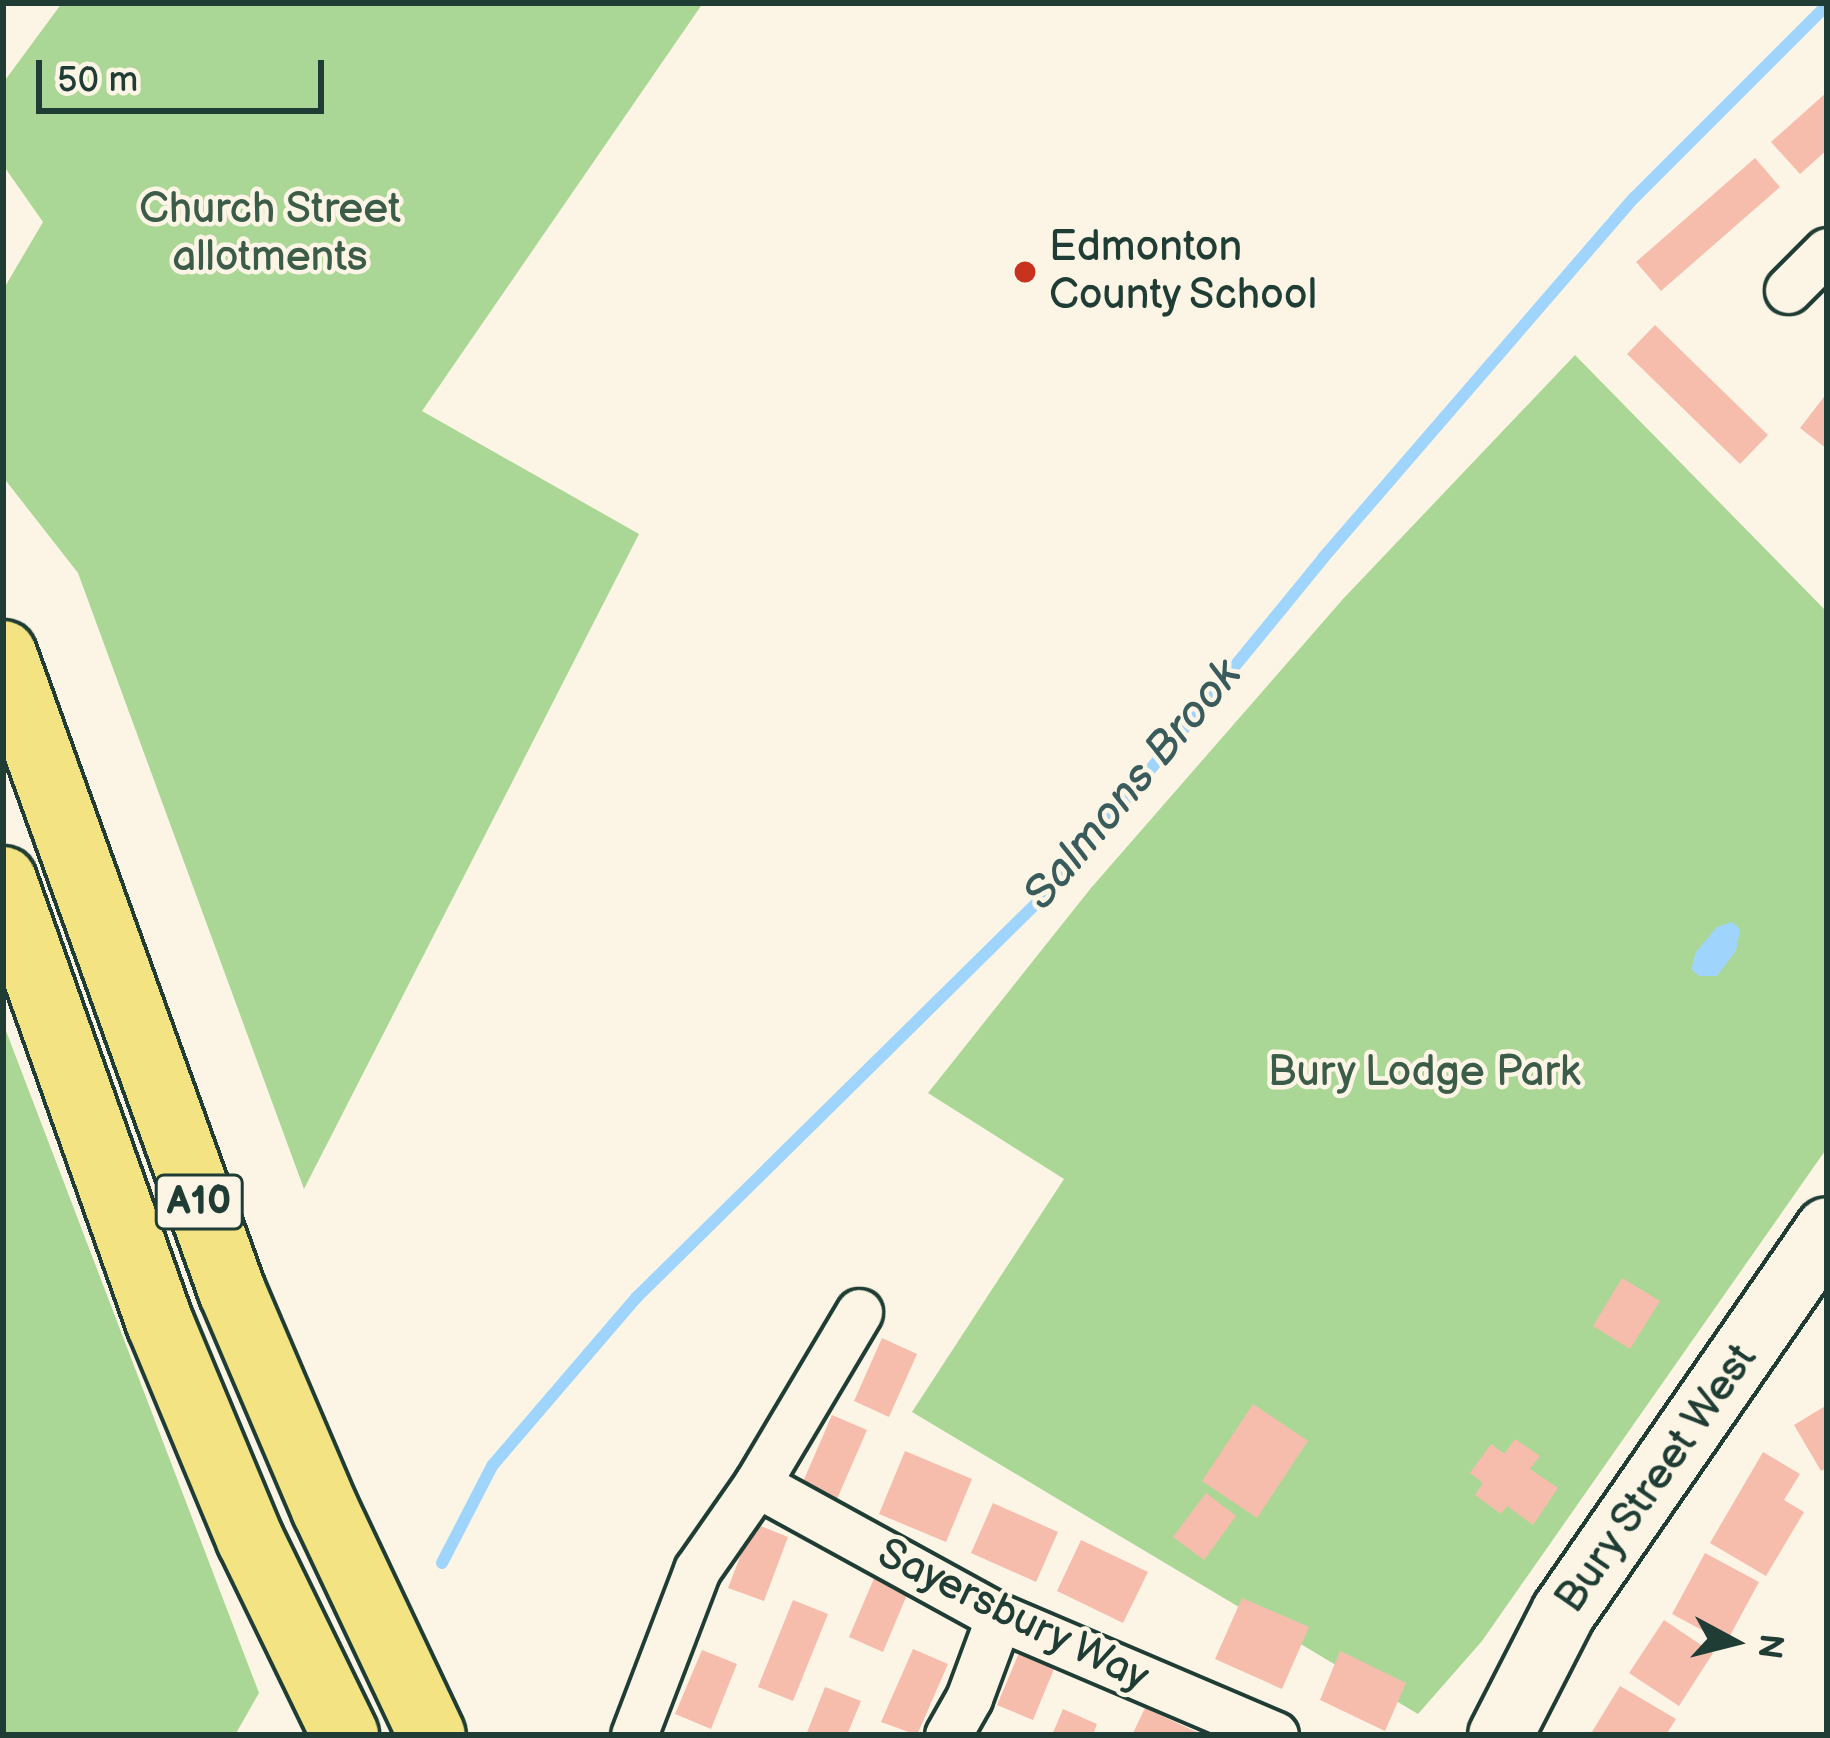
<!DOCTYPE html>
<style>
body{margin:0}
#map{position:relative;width:1830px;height:1738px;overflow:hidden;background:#fcf5e5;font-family:"Balsamiq Sans",sans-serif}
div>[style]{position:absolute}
.green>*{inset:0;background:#aad796}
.water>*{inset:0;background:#9fd4fd}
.stream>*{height:12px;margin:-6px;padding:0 6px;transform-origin:6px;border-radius:6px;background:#9fd4fd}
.building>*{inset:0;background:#f6bdac}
.roads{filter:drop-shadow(3px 0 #1f3d34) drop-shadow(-3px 0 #1f3d34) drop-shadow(0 3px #1f3d34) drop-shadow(0 -3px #1f3d34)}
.street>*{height:45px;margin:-22.5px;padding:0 22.5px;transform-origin:22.5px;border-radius:22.5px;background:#fcf5e5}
.secondary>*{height:63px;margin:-31.5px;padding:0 31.5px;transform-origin:31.5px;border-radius:31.5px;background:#fcf5e5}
.highway>*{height:66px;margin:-33px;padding:0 33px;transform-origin:33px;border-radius:33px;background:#f4e382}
.dots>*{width:33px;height:33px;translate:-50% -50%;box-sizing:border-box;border:6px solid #fcf5e5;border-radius:50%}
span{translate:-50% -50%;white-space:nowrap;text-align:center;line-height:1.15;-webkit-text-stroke:9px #fcf5e5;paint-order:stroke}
.shield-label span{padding:3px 9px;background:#fcf5e5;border:3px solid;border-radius:9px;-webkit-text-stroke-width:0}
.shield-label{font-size:39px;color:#1f3d34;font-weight:700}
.park-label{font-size:42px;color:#3b5c48}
.poi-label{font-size:42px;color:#1f3d34}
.left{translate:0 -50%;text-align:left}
.street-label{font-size:42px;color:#1f3d34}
.water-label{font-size:45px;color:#395b5c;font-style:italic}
.frame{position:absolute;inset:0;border:6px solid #1f3d34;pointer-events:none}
.north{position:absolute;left:1674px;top:1582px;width:120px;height:120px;-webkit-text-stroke:9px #fcf5e5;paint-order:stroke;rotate:97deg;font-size:33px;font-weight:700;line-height:48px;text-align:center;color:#1f3d34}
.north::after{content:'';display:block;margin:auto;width:42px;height:54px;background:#1f3d34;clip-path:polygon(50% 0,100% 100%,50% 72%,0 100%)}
.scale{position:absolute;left:36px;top:60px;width:288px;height:54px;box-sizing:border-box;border:6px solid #1f3d34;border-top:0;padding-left:15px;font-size:36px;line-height:42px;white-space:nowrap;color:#1f3d34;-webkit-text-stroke:9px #fcf5e5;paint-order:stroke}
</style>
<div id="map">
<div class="green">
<div style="clip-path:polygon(62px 3px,703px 3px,422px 411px,639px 534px,304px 1189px,78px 573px,3px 477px,3px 290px,43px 222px,3px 165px,3px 83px)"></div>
<div style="clip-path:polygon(1575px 355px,1827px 612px,1827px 1148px,1482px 1641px,1418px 1714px,912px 1412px,1064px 1179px,928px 1093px,1091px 888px,1343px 599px)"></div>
<div style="clip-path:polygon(3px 1023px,259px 1693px,235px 1735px,3px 1735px)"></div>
</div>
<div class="water">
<div style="clip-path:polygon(1732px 922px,1740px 929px,1736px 951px,1717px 976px,1699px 976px,1691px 969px,1696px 952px,1717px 927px)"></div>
</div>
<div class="stream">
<div style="left:442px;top:1563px;width:109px;rotate:-62.7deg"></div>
<div style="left:492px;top:1466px;width:223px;rotate:-49.4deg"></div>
<div style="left:637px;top:1297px;width:593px;rotate:-44.59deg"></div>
<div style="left:1059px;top:881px;width:417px;rotate:-50.7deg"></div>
<div style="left:1323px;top:558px;width:476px;rotate:-49.2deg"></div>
<div style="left:1634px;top:198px;width:273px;rotate:-45deg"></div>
</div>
<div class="building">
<div style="clip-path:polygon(1827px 92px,1827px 150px,1800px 174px,1771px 142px)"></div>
<div style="clip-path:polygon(1755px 158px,1780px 187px,1661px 291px,1636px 262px)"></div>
<div style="clip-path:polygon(1655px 325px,1768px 435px,1740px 464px,1627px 354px)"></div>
<div style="clip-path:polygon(1827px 393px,1827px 449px,1800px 428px)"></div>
<div style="clip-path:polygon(1622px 1278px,1660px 1301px,1630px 1349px,1593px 1326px)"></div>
<div style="clip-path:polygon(882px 1338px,917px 1354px,889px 1417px,854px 1401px)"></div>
<div style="clip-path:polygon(1253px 1404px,1308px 1441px,1257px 1518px,1202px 1481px)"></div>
<div style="clip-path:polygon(1827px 1405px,1827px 1468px,1821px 1471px,1794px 1425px)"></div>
<div style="clip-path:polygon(832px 1415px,867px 1430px,837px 1499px,802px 1484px)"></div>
<div style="clip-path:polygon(1515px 1439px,1540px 1456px,1530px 1469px,1558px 1488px,1533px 1525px,1507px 1506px,1501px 1514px,1475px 1495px,1483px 1483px,1470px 1473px,1491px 1444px,1504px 1454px)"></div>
<div style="clip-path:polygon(905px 1451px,972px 1479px,946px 1542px,879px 1514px)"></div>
<div style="clip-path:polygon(1763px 1452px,1800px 1474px,1784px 1500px,1804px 1512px,1766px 1576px,1710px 1543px)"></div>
<div style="clip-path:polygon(1206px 1493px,1236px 1516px,1204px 1560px,1173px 1537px)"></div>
<div style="clip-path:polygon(993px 1503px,1058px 1532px,1036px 1582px,971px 1553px)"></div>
<div style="clip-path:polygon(753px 1523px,788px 1537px,764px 1601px,728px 1588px)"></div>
<div style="clip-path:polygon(1081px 1540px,1148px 1572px,1123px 1623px,1057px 1591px)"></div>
<div style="clip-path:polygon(1705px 1553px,1759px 1582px,1726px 1643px,1672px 1614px)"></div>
<div style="clip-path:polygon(875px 1576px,909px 1590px,883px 1652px,849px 1637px)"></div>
<div style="clip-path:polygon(1242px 1598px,1309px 1627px,1282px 1689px,1215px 1659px)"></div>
<div style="clip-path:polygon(793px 1600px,828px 1614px,793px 1701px,758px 1687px)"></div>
<div style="clip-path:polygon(1664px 1620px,1713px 1653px,1679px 1706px,1629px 1673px)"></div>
<div style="clip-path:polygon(913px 1649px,948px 1664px,917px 1735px,881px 1722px)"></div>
<div style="clip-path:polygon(702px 1650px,737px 1664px,711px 1729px,675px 1714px)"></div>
<div style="clip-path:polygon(1340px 1651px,1406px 1683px,1385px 1731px,1320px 1700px)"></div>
<div style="clip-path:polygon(1019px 1653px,1054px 1669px,1033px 1720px,997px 1705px)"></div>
<div style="clip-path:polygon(1620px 1686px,1676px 1719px,1666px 1735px,1590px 1735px)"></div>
<div style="clip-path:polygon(825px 1687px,861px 1701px,847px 1735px,806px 1735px)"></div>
<div style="clip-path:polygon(1145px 1708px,1203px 1735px,1132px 1735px)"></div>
<div style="clip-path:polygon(1063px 1709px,1097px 1724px,1093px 1735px,1052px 1735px)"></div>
</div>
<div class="roads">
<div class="street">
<div style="left:1788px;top:290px;width:55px;rotate:-45deg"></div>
<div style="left:757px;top:1484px;width:276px;rotate:28.8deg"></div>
<div style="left:999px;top:1617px;width:300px;rotate:23.1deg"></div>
<div style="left:634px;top:1735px;width:177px;rotate:-69.1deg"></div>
<div style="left:697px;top:1570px;width:105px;rotate:-55.1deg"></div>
<div style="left:757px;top:1484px;width:200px;rotate:-59.3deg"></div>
<div style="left:948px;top:1735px;width:43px;rotate:-60.4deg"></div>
<div style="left:969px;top:1698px;width:86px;rotate:-69.7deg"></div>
</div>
<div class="secondary">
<div style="left:1500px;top:1735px;width:138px;rotate:-62.9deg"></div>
<div style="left:1563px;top:1612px;width:465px;rotate:-55.4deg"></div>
</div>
<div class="highway">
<div style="left:3px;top:654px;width:677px;rotate:70.23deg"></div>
<div style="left:232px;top:1291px;width:237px;rotate:66.9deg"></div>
<div style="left:325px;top:1509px;width:250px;rotate:64.7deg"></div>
<div style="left:3px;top:880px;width:470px;rotate:70.5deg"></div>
<div style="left:160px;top:1323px;width:234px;rotate:67.4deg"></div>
<div style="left:250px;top:1539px;width:218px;rotate:64.1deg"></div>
</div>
</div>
<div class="dots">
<div style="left:1025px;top:272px;background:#c8321e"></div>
</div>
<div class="shield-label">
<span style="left:199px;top:1202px">A10</span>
</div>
<div class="park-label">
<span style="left:270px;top:234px">Church Street<br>allotments</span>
<span style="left:1424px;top:1073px">Bury Lodge Park</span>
</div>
<div class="poi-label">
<span class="left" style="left:1049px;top:272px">Edmonton<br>County School</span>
</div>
<div class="street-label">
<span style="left:1657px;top:1479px;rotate:-55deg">Bury Street West</span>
<span style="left:1013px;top:1616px;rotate:26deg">Sayersbury Way</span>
</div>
<div class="water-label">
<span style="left:1133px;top:785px;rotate:-50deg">Salmons Brook</span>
</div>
<div class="frame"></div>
<div class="north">N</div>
<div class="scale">50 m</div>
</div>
